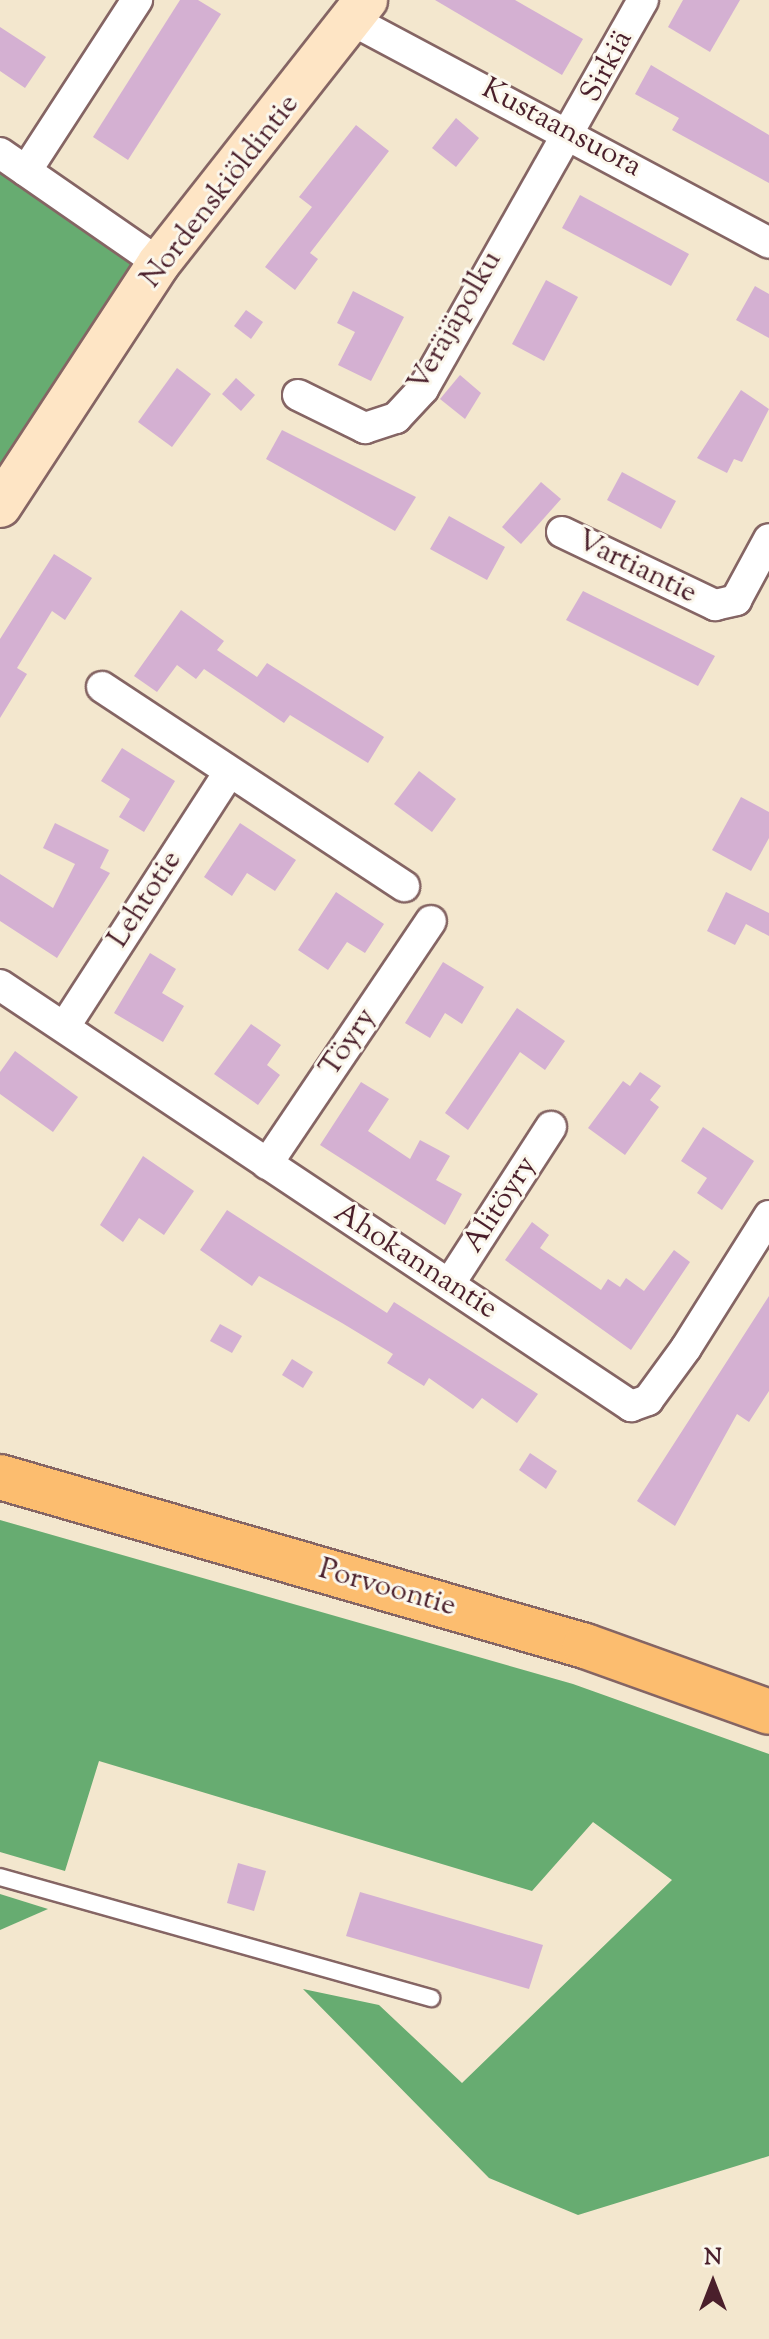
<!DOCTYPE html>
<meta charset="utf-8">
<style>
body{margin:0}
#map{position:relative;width:769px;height:2339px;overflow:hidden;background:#f3e7ce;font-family:"Sorts Mill Goudy",serif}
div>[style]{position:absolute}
.forest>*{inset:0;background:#67ac71}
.building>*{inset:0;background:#d4b0d2}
.roads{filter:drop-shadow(2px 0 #856564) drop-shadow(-2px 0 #856564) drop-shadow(0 2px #856564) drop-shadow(0 -2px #856564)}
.service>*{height:16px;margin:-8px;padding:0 8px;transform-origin:8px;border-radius:8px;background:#fff}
.minor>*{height:30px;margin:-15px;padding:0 15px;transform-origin:15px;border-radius:15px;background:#fff}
.secondary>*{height:42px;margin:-21px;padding:0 21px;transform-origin:21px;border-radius:21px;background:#fee5c5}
.primary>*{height:44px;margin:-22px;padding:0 22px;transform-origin:22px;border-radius:22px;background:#fcbd6f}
span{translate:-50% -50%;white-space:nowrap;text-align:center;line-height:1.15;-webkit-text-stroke:6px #fbf7ec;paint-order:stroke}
.street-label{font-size:30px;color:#4a1f2b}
.north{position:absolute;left:673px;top:2243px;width:80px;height:80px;-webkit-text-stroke:6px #fbf7ec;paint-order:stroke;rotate:0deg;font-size:22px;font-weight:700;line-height:32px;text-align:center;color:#4a1f2b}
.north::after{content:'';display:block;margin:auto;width:28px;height:36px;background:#4a1f2b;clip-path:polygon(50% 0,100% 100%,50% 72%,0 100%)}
</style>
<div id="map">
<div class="forest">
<div style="clip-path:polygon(0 167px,146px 261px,0 473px)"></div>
<div style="clip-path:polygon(0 1520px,573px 1684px,769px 1754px,769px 2156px,578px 2215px,489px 2178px,303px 1989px,379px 2005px,462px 2083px,672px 1880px,593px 1822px,532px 1891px,99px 1761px,65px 1871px,0 1852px)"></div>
<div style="clip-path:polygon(0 1894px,48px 1909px,0 1930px)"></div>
</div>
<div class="building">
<div style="clip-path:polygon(180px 0,198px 0,221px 14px,128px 160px,93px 137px)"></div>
<div style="clip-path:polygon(435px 0,515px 0,583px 39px,562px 75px)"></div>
<div style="clip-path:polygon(683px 0,740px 0,710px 52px,668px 27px)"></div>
<div style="clip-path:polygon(0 27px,46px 57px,25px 88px,0 71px)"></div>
<div style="clip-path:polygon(651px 65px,769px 135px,769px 183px,672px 130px,679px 118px,635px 94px)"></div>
<div style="clip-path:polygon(456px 118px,479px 138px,456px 167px,432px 148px)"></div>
<div style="clip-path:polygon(356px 125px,389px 151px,310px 253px,318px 259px,295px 290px,265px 267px,312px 207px,299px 197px)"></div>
<div style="clip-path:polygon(580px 195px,689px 254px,671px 286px,562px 228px)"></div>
<div style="clip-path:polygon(546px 280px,578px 297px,544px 361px,512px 344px)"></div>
<div style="clip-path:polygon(755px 286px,769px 294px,769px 338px,736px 320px)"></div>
<div style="clip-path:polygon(353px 291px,404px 317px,371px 381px,338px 365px,355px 332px,337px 323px)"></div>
<div style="clip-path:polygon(246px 310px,263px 322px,251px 339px,234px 326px)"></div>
<div style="clip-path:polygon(177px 368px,211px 394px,172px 447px,138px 422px)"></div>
<div style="clip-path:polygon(460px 375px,481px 393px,465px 419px,440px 399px)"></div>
<div style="clip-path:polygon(236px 378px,255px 395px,241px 411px,222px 394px)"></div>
<div style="clip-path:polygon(741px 390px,769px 409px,742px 462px,734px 459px,727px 473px,697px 458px)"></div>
<div style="clip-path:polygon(282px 430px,416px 497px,395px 531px,266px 459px)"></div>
<div style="clip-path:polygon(622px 472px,676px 501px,661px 529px,607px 500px)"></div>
<div style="clip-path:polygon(541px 482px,561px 499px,521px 544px,502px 527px)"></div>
<div style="clip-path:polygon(449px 516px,505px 547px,487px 580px,430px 549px)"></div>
<div style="clip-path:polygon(54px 554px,92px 578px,65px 620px,52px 611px,17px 668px,27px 674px,0 718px,0 639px)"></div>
<div style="clip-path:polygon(583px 591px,715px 656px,698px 686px,566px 620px)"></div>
<div style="clip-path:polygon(181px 610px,224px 641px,217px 650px,257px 677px,267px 663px,384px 737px,368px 763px,290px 715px,284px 723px,204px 669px,196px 679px,177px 665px,157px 692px,134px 676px)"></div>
<div style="clip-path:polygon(122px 748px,175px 781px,144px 832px,119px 817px,130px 799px,101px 781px)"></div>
<div style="clip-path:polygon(419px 771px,456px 799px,432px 832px,394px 804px)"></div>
<div style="clip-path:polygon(741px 797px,769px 812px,769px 838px,751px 871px,712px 850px)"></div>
<div style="clip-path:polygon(55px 823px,109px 850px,100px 868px,110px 873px,57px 958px,0 921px,0 874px,53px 908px,75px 864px,43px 848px)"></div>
<div style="clip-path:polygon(240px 823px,296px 860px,275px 891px,247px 873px,232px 896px,204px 877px)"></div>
<div style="clip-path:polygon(336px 892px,384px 924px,365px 953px,347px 942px,328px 970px,298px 950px)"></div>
<div style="clip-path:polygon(726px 892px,769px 913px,769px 936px,746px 924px,735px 945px,707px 931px)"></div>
<div style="clip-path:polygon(150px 953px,176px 969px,162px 993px,184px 1006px,163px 1042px,114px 1013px)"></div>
<div style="clip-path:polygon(443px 962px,484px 987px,462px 1024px,445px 1013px,430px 1038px,405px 1023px)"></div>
<div style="clip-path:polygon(517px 1008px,565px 1041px,545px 1070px,520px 1052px,468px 1130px,445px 1113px)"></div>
<div style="clip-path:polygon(251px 1024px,281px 1045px,267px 1065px,280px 1075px,258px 1105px,214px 1074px)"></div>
<div style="clip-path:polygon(15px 1051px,78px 1097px,53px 1132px,0 1094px,0 1072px)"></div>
<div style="clip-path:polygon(640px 1072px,661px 1086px,650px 1100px,659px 1107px,625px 1155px,588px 1128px,623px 1081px,630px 1086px)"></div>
<div style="clip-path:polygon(361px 1082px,389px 1099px,368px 1131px,410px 1159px,420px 1140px,450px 1156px,436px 1180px,462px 1194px,445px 1225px,320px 1145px)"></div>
<div style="clip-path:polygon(703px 1127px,754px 1161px,722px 1210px,697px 1193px,707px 1178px,681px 1161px)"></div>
<div style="clip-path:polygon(143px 1156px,194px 1191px,164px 1235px,139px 1218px,123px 1242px,100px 1225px)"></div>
<div style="clip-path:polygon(227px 1210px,387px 1313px,394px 1302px,538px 1394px,517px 1423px,482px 1398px,473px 1409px,429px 1378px,424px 1386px,387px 1363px,393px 1354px,342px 1323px,259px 1276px,252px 1286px,200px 1250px)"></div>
<div style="clip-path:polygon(532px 1222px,549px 1235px,540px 1248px,601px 1290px,608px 1279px,620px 1287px,626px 1278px,644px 1291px,674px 1250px,690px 1262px,631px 1350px,505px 1260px)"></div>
<div style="clip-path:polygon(769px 1296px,769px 1391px,749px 1422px,737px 1414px,675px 1526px,637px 1501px)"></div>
<div style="clip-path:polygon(220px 1324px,242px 1336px,232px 1353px,210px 1341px)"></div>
<div style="clip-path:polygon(292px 1359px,313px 1372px,303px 1388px,282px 1375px)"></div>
<div style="clip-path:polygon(530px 1453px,557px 1471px,546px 1489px,519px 1470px)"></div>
<div style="clip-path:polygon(238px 1863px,266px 1871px,254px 1911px,227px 1903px)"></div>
<div style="clip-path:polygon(360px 1892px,543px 1945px,529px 1989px,346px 1936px)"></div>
</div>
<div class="roads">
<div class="service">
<div style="left:0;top:1877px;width:448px;rotate:15.7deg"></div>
</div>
<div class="minor">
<div style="left:350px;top:19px;width:475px;rotate:28.1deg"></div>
<div style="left:0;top:153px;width:193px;rotate:34.7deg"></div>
<div style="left:26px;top:171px;width:204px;rotate:-57deg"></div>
<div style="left:298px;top:395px;width:75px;rotate:26.2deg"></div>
<div style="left:365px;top:428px;width:33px;rotate:-18deg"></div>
<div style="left:396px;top:418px;width:40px;rotate:-47deg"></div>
<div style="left:423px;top:389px;width:447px;rotate:-60.5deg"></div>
<div style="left:562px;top:532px;width:170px;rotate:25.5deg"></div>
<div style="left:715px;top:605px;width:22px;rotate:-13deg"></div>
<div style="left:736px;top:600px;width:69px;rotate:-61.6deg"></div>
<div style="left:102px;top:687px;width:362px;rotate:33.4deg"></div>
<div style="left:0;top:985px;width:759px;rotate:33.71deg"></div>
<div style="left:631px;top:1406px;width:18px;rotate:-19deg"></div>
<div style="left:648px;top:1400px;width:64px;rotate:-53.8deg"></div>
<div style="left:686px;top:1348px;width:156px;rotate:-57.8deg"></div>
<div style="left:65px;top:1026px;width:300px;rotate:-57.1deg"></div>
<div style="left:267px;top:1164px;width:293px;rotate:-56deg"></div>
<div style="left:450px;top:1283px;width:186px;rotate:-57.1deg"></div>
</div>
<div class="secondary">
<div style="left:0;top:506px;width:290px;rotate:-56.8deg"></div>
<div style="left:159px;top:263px;width:335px;rotate:-51.8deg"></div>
</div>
<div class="primary">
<div style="left:0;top:1477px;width:609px;rotate:16.11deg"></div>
<div style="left:585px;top:1646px;width:195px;rotate:19.7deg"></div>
</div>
</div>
<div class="street-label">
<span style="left:608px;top:67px;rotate:-62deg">Sirkiä</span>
<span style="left:561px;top:129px;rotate:28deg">Kustaansuora</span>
<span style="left:221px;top:192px;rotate:-52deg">Nordenskiöldintie</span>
<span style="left:456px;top:322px;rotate:-60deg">Veräjäpolku</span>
<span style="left:636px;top:568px;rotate:26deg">Vartiantie</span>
<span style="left:146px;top:900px;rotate:-57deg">Lehtotie</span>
<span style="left:349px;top:1043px;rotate:-56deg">Töyry</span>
<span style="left:501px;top:1205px;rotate:-57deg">Alitöyry</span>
<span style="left:415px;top:1262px;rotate:33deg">Ahokannantie</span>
<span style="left:387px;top:1589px;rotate:16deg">Porvoontie</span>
</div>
<div class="north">N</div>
</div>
